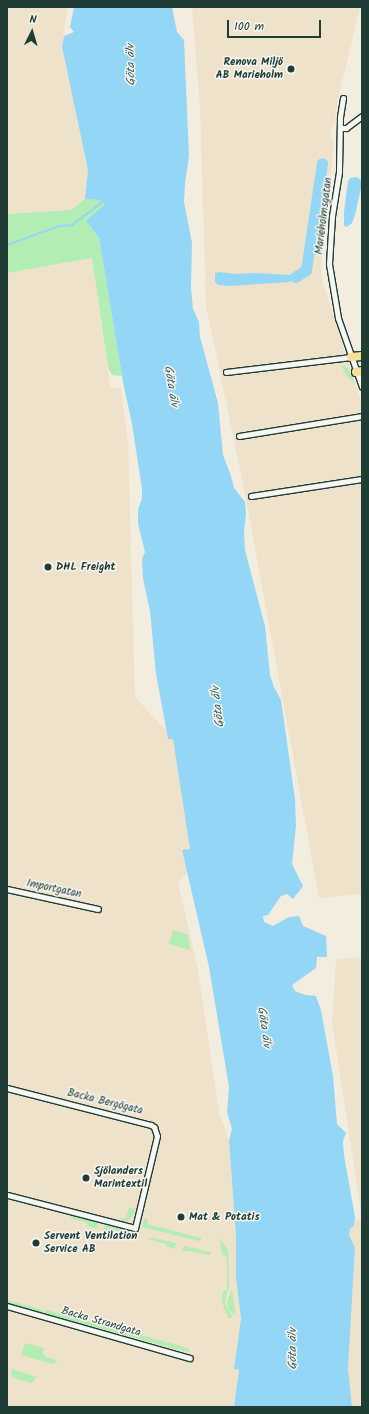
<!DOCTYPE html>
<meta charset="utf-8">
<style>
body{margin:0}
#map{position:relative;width:369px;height:1414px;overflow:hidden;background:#f3ede0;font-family:Kalam,sans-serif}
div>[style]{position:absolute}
.built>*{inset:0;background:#efe2cb}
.green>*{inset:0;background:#b2eeb3}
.water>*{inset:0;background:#94d6f6}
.stream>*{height:2px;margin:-1px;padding:0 1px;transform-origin:1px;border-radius:1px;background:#94d6f6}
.river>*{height:11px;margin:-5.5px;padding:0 5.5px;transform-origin:5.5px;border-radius:5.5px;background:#94d6f6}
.roads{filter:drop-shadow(1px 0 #1f3d34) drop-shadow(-1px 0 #1f3d34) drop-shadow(0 1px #1f3d34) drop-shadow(0 -1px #1f3d34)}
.minor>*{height:5px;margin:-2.5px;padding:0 2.5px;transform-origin:2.5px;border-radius:2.5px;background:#f6f6f2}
.trunk>*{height:8px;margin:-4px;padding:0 4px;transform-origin:4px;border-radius:4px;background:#fbdf96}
.dots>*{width:11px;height:11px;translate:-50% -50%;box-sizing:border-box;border:2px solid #f6f6f2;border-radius:50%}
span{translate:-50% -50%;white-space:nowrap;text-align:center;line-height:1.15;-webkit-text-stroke:3px #f6f6f2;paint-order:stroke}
.poi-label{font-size:11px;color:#1f3d34;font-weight:700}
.right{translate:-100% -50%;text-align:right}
.left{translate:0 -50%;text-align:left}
.street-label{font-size:11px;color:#1f3d34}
.water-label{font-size:12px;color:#365c5b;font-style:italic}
.frame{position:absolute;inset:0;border:8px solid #1f3d34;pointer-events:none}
.north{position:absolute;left:12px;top:12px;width:40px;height:40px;-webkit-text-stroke:3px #f6f6f2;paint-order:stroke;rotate:5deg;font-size:11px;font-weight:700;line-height:16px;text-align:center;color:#1f3d34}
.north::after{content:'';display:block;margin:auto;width:14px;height:18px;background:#1f3d34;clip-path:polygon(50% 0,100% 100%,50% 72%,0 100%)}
.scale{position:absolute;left:227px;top:20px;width:94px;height:18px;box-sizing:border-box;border:2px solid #1f3d34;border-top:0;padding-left:5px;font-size:12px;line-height:14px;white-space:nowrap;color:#1f3d34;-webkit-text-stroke:3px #f6f6f2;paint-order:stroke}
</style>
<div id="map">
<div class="built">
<div style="clip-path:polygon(7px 7px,67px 7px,62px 48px,88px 170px,85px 199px,71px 210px,7px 214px)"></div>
<div style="clip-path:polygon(192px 7px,360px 7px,337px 104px,335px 122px,330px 133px,334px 143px,321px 265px,323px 283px,362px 405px,362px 894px,319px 898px,245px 494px,206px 306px,200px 108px)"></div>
<div style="clip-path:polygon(92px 258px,110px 387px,121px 388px,128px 441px,135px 697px,173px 738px,190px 849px,182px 850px,187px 873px,178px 882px,198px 970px,219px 1112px,229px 1141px,236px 1235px,236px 1278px,241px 1319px,234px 1369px,239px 1370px,234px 1407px,7px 1407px,7px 273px)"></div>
<div style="clip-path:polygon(362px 957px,362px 1218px,332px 1023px,336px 959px)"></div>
<div style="clip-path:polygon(355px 1219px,362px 1220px,362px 1407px,352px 1407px,348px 1368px,355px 1249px,349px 1235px,350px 1229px,354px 1226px)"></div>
</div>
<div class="green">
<div style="clip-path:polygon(85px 199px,98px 200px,105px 204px,86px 221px,99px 238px,122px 376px,112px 375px,108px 368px,92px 258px,7px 273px,7px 214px,71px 210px)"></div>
<div style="clip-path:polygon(342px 365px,348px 368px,356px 385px,344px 372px)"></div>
<div style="clip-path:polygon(173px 930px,188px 935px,190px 950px,169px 944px)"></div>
<div style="clip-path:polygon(129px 1207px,135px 1209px,132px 1217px,127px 1221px,121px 1221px,121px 1218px,126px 1218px)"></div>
<div style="clip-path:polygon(71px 1216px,97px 1222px,98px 1224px,97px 1229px,87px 1226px,87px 1223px,71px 1218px)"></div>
<div style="clip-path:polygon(144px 1219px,148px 1219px,147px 1224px,201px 1238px,201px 1240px,199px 1241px,142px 1227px)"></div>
<div style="clip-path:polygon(105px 1225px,132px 1232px,131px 1234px,114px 1230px,113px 1233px,103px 1230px)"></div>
<div style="clip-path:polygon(149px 1237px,176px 1243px,175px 1249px,166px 1246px,166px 1244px,148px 1239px)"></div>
<div style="clip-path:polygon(220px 1238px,228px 1250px,229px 1288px,226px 1296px,225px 1303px,233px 1318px,228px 1318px,222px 1302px,223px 1291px,227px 1291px,227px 1256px,222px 1255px)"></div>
<div style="clip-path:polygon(184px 1246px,210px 1252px,210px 1255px,182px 1250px)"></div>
<div style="clip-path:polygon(232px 1289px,235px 1311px,235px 1316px,229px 1309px,227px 1302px)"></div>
<div style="clip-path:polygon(7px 1300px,43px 1310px,43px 1311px,41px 1313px,7px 1304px)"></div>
<div style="clip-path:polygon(46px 1310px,181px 1346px,189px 1349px,190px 1351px,187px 1352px,69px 1320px,43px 1314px)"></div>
<div style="clip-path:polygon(25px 1343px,44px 1348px,43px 1354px,48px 1358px,57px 1360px,56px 1362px,53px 1364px,21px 1355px)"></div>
<div style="clip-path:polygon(12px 1369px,37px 1377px,36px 1378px,32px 1383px,13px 1378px,11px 1374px)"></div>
</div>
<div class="water">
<div style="clip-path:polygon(74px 7px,172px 7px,177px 32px,184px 40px,189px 156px,185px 184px,184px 202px,192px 243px,191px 288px,193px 309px,199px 322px,200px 337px,218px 403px,223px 455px,231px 476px,234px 488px,245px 502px,246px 514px,244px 532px,245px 550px,265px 626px,270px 675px,274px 687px,281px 700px,295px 799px,296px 825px,292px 864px,303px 886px,293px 899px,287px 894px,281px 896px,268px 915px,263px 916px,264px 922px,273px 926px,289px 917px,299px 916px,303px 926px,326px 936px,327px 957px,317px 957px,316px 968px,292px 985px,295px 991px,305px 995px,316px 996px,321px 1010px,333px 1076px,337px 1124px,346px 1133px,343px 1141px,344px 1155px,355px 1217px,354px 1226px,350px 1229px,349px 1235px,355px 1248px,348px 1368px,352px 1407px,234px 1407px,239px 1370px,234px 1369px,241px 1319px,236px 1278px,236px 1235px,229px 1141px,232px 1129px,227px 1112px,229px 1087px,209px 967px,182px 850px,190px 849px,173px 739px,168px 739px,156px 674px,150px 611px,143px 579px,142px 559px,145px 552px,138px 524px,138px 509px,142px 499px,142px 489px,132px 424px,123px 382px,99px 238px,86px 221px,105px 204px,98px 200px,85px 199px,88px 170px,62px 47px,64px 36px,74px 32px,70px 27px)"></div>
<div style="clip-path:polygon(357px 177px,362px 181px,362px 184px,355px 215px,352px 223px,347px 227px,344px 226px,344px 212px,348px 181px,350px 178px)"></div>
<div style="clip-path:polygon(220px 272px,236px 274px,255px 273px,290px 275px,295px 277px,290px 282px,229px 286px,218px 285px,215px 282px,215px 273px)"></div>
</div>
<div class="stream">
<div style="left:7px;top:245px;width:55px;rotate:-20.1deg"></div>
<div style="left:59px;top:226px;width:13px;rotate:-4deg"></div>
<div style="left:72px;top:225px;width:38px;rotate:-37deg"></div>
</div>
<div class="river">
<div style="left:295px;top:277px;width:13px;rotate:-32deg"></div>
<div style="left:306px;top:270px;width:108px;rotate:-81.5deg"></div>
</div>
<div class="roads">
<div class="minor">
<div style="left:343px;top:98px;width:20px;rotate:99deg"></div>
<div style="left:340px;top:118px;width:54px;rotate:91.1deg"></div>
<div style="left:339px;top:172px;width:45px;rotate:99deg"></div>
<div style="left:332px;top:216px;width:48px;rotate:93.6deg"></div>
<div style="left:329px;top:264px;width:55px;rotate:80.5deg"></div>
<div style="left:338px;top:318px;width:73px;rotate:70.8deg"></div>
<div style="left:340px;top:128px;width:6px"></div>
<div style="left:346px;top:128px;width:20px;rotate:-37deg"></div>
<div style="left:226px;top:372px;width:126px;rotate:-6.8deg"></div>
<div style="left:239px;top:436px;width:125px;rotate:-9.2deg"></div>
<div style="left:251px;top:496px;width:112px;rotate:-8.7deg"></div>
<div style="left:7px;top:889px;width:93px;rotate:12.4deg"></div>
<div style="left:7px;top:1088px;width:149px;rotate:14.4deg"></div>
<div style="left:151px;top:1125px;width:4px;rotate:34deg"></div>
<div style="left:154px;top:1127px;width:9px;rotate:72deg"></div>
<div style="left:157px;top:1136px;width:95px;rotate:103.4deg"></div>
<div style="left:135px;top:1228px;width:132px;rotate:-165.5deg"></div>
<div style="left:7px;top:1306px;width:190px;rotate:15.9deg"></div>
</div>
<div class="trunk">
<div style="left:351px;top:357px;width:11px;rotate:-5deg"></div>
<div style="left:356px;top:372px;width:6px;rotate:-9deg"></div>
</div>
</div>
<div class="dots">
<div style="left:291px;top:69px;background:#1f3d34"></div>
<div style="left:48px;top:567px;background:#1f3d34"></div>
<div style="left:86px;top:1178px;background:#1f3d34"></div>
<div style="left:181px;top:1217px;background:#1f3d34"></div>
<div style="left:36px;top:1243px;background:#1f3d34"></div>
</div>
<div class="poi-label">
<span class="right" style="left:283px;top:69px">Renova Miljö<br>AB Marieholm</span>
<span class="left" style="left:56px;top:567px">DHL Freight</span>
<span class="left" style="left:94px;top:1178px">Sjölanders<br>Marintextil</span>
<span class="left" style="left:189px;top:1217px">Mat &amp; Potatis</span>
<span class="left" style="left:44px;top:1243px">Servent Ventilation<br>Service AB</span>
</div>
<div class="street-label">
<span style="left:324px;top:216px;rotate:-83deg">Marieholmsgatan</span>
<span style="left:54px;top:889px;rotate:12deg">Importgatan</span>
<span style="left:105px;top:1102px;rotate:14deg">Backa Bergögata</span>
<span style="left:101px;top:1322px;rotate:16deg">Backa Strandgata</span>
</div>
<div class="water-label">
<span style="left:131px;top:65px;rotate:-91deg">Göta älv</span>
<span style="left:171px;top:386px;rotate:81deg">Göta älv</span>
<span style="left:218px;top:707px;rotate:-97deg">Göta älv</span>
<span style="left:264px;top:1027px;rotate:82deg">Göta älv</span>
<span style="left:293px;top:1349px;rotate:-90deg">Göta älv</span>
</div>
<div class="frame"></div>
<div class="north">N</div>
<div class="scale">100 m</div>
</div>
